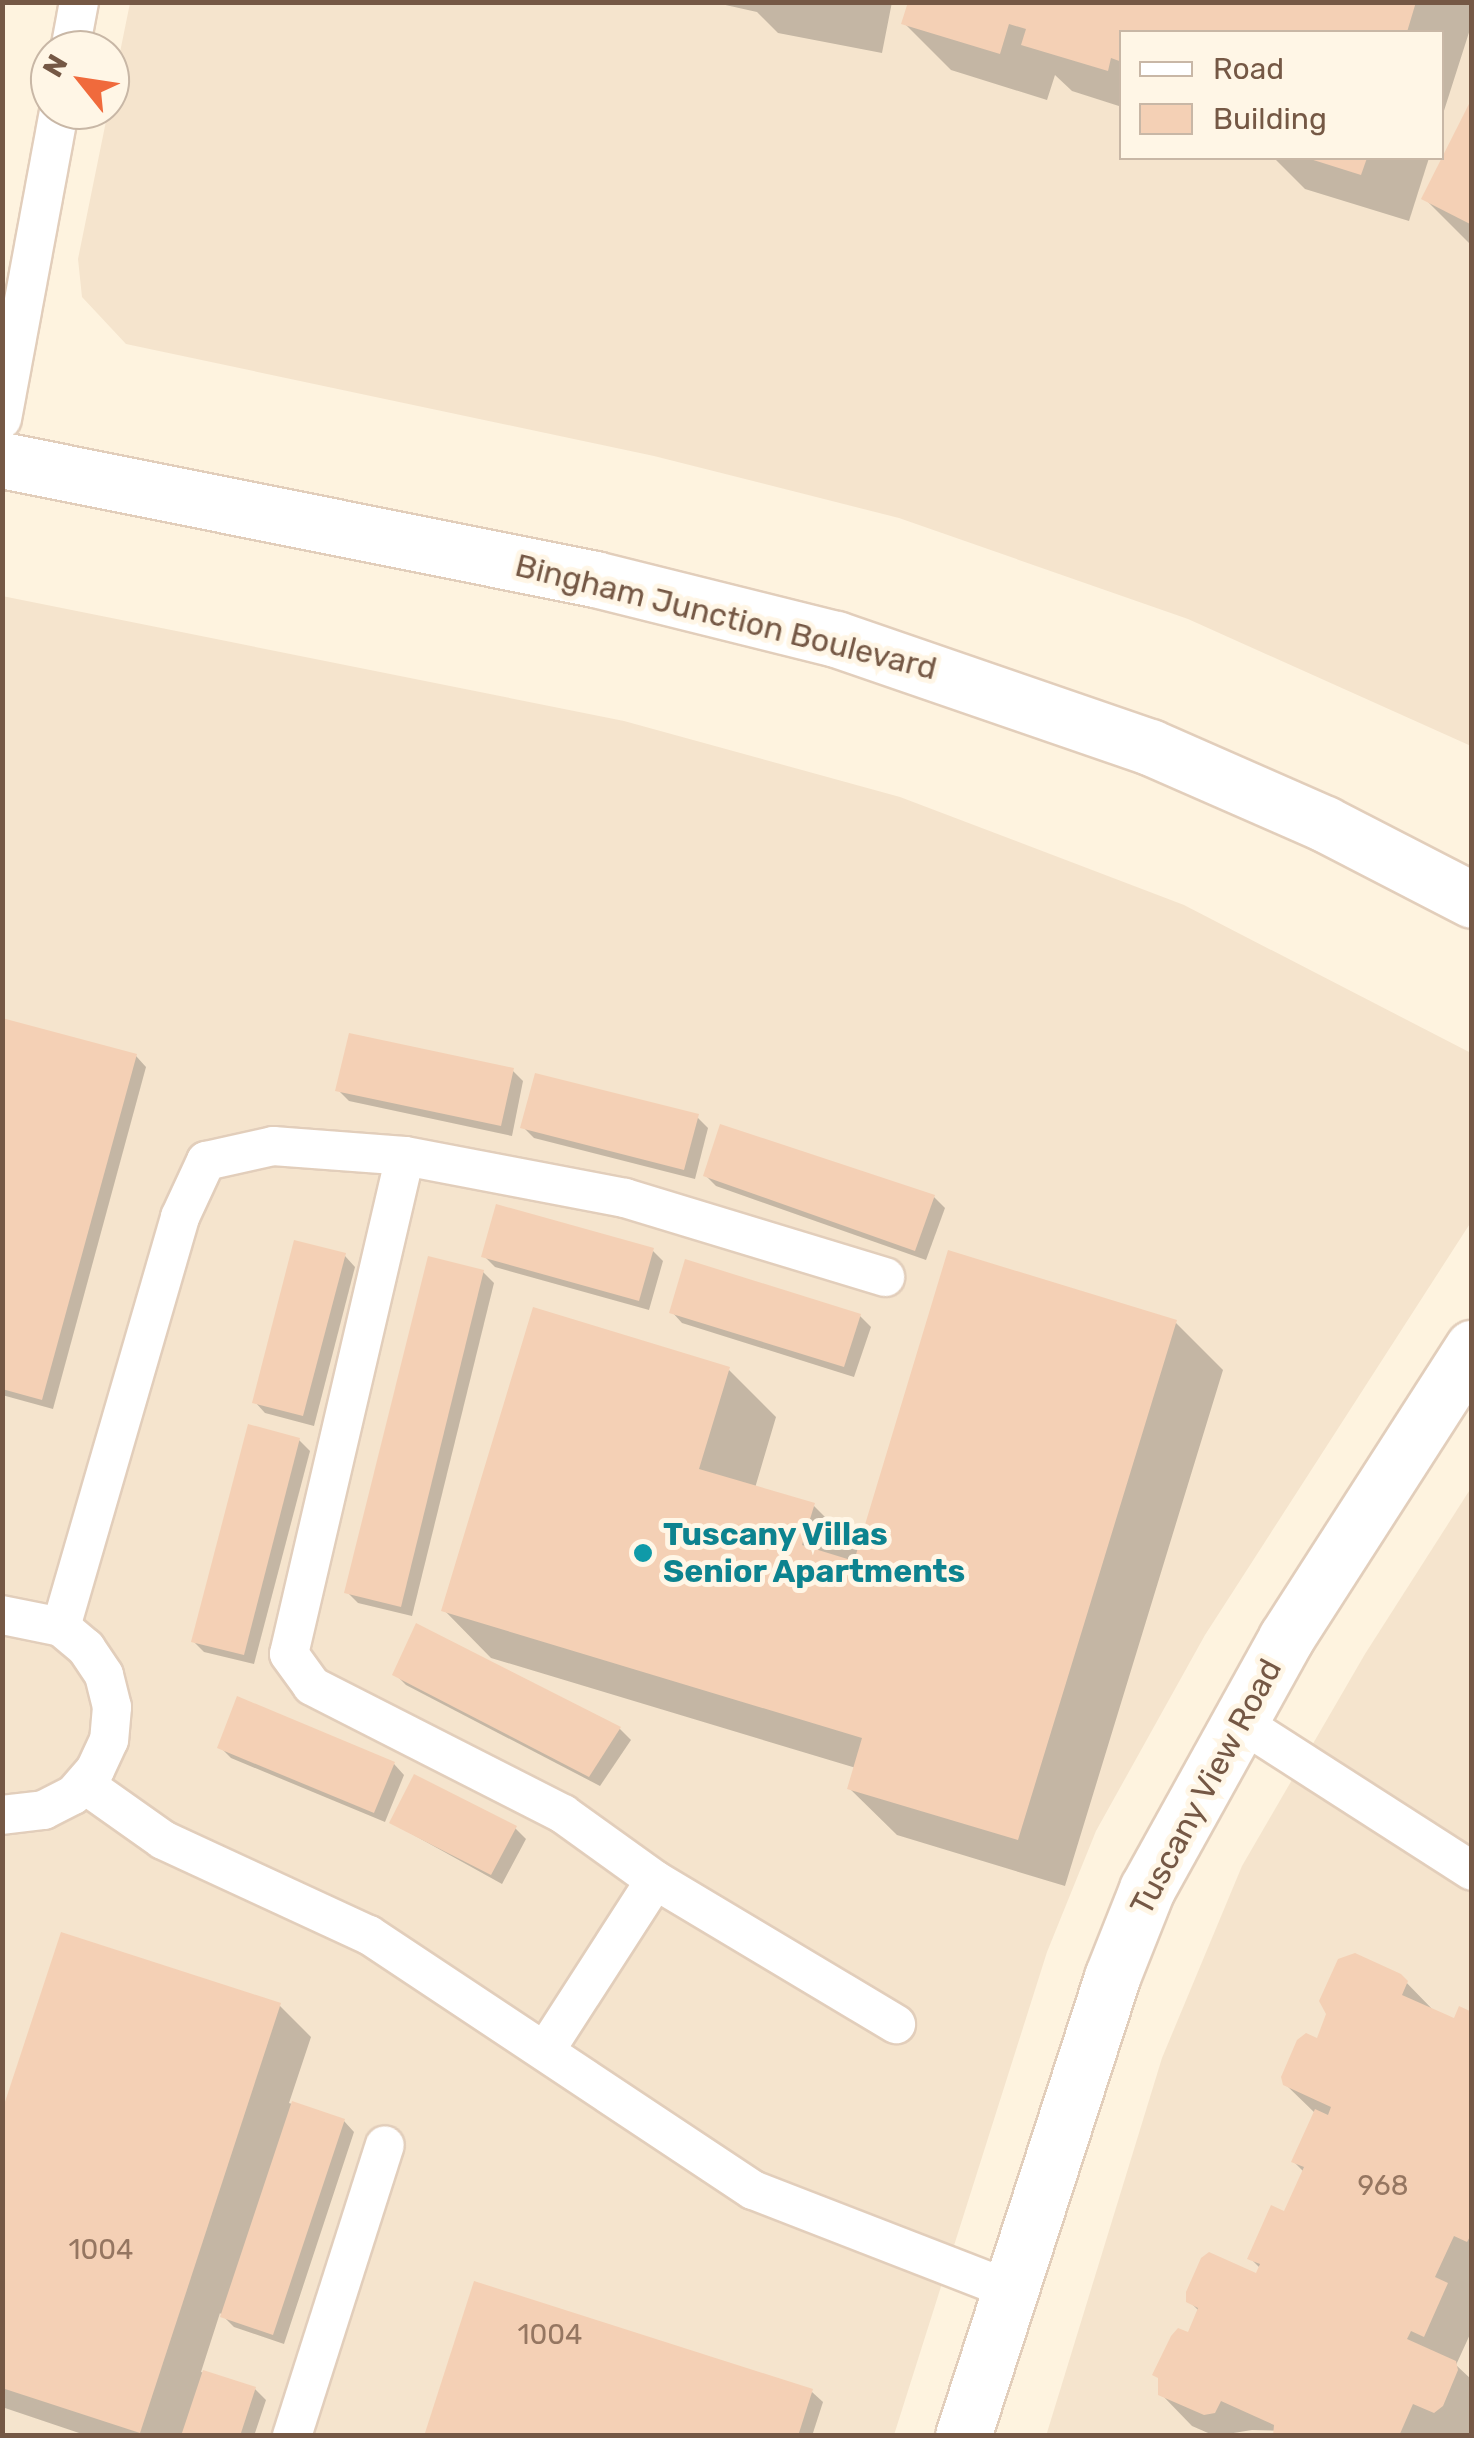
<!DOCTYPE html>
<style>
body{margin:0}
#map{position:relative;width:1474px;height:2438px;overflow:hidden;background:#fef3df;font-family:Rubik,sans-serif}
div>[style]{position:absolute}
.residential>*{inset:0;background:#f5e4cd}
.shadow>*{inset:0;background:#0003}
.building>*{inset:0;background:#f4d0b5}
.roads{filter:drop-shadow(2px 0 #e2cebb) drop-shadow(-2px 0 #e2cebb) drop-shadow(0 2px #e2cebb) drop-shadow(0 -2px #e2cebb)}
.service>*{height:38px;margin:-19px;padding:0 19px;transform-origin:19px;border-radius:19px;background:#fff}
.minor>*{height:55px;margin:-27.5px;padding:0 27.5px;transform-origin:27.5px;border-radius:27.5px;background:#fff}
.secondary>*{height:55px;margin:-27.5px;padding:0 27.5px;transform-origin:27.5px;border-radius:27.5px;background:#fff}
.dots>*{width:28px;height:28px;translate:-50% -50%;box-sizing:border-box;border:5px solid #fff6e6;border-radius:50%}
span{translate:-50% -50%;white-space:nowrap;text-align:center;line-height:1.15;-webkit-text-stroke:10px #fff6e6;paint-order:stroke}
.number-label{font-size:28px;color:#957661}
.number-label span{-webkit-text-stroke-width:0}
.street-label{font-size:32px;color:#755845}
.culture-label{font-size:32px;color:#0d838f;font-weight:700}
.left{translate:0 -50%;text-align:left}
.frame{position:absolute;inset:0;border:5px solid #755845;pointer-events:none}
.legend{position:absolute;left:1119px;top:30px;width:325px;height:130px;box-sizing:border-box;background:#fff6e6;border:2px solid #c8b7a6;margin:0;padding:12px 18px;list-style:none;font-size:30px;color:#755845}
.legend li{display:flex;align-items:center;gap:20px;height:50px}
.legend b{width:50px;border:2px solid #c8b7a6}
.north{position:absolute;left:30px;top:30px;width:100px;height:100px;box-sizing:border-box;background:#fff6e6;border:2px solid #c8b7a6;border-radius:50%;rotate:300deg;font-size:28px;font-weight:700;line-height:40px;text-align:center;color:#755845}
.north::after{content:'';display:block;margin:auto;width:35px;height:45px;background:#f06a3c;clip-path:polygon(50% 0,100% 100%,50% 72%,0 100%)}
</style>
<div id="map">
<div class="residential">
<div style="clip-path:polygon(evenodd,130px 3px,1471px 3px,1471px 746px,1188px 619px,899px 518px,654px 456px,126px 344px,82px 297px,78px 259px,130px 3px,1122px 32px,1442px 32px,1442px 158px,1122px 158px,1122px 32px)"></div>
<div style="clip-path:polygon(2px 596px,624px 721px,900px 797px,1184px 905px,1471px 1053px,1471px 1222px,1205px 1635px,1096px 1831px,1047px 1952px,894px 2435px,3px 2435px)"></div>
<div style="clip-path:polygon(1471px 1488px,1471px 2435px,1046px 2436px,1162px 2058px,1242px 1866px,1365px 1654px)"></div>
</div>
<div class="shadow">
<div style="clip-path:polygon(712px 2px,892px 2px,882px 53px,778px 33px,757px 12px)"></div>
<div style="clip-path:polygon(910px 2px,1472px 2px,1472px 23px,1442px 117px,1442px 32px,1122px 32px,1122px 107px,1072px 91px,1055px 75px,1047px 100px,951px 70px,904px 23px)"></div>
<div style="clip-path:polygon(1472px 104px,1472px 246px,1424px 198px)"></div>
<div style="clip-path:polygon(1274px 158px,1429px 158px,1409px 221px,1305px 189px)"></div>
<div style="clip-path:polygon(2px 1021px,136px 1056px,146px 1067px,53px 1409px,2px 1395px)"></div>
<div style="clip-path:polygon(512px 1070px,523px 1081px,512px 1136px,349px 1101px,338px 1090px)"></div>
<div style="clip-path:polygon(697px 1117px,708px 1128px,695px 1179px,534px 1138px,523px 1127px)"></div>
<div style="clip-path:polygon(706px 1176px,934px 1197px,945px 1208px,926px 1260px,716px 1186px)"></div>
<div style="clip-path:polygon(652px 1250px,663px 1261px,649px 1310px,495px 1267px,484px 1256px)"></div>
<div style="clip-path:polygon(345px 1256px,355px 1267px,314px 1426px,265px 1413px,255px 1402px)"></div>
<div style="clip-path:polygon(483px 1272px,494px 1283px,412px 1616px,358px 1603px,347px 1592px)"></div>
<div style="clip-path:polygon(672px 1312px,860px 1316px,871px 1327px,854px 1377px,682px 1323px)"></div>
<div style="clip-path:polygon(1175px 1322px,1223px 1370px,1065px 1886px,897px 1835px,849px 1788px,856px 1768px,491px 1658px,444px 1610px,729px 1370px,776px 1417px,755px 1488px,814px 1506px,859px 1551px)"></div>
<div style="clip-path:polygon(299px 1440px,310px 1451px,254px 1664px,204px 1652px,193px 1641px)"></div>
<div style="clip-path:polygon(417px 1626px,620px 1729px,631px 1740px,600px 1786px,406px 1685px,395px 1674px)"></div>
<div style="clip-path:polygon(220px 1747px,394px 1764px,404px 1775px,385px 1822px,231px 1758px)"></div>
<div style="clip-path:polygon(392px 1823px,515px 1828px,526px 1839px,502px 1884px)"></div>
<div style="clip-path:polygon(1400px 1976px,1437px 2014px,1455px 2021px,1472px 2013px,1472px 2330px,1456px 2365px,1472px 2380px,1472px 2436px,1252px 2430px,1215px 2436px,1192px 2426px,1161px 2394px,1199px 2311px,1189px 2301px,1257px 2276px,1261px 2269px,1250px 2258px,1285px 2214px,1304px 2172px,1294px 2162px,1316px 2114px,1285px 2084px,1318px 2041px)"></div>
<div style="clip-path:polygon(279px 2005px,311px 2037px,289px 2103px,344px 2121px,354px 2132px,284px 2344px,234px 2327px,220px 2313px,201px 2372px,255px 2389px,266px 2400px,254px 2436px,88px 2436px,2px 2407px,2px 2120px)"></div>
<div style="clip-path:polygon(812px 2392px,823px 2402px,812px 2436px,426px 2436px)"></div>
</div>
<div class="building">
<div style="clip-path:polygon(908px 2px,1416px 2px,1407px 32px,1122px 32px,1122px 62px,1111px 58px,1108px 71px,1021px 45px,1026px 29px,1009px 24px,1000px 54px,901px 24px)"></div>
<div style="clip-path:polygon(1472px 98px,1472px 225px,1421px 199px)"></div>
<div style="clip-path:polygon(1307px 158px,1367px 158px,1361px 175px)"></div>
<div style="clip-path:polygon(2px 1018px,137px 1054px,42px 1400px,2px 1389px)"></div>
<div style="clip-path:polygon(349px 1033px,514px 1068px,501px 1126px,335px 1091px)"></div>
<div style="clip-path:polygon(535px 1073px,699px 1114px,684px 1170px,520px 1128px)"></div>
<div style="clip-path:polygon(720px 1124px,935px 1195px,915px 1251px,703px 1176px)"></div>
<div style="clip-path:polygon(496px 1204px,654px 1248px,639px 1301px,481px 1257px)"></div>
<div style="clip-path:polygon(294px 1240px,346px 1253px,303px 1416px,252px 1403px)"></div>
<div style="clip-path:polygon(948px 1250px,1177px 1320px,1018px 1840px,847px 1789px,862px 1738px,441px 1611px,533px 1307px,730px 1367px,699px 1469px,815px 1503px,802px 1545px,854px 1561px)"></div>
<div style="clip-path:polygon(428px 1256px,484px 1270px,401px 1607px,344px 1593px)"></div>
<div style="clip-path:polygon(685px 1259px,861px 1314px,844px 1367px,669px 1313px)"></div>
<div style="clip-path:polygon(248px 1424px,300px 1438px,244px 1655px,191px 1642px)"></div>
<div style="clip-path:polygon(416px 1623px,621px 1727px,589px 1777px,392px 1675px)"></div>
<div style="clip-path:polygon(237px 1696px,395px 1762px,374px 1813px,217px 1748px)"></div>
<div style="clip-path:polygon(414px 1774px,517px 1826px,491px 1875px,389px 1823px)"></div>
<div style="clip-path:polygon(61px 1932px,281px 2003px,140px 2433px,2px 2388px,2px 2111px)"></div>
<div style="clip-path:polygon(1355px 1953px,1401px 1974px,1408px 1981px,1402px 1995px,1454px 2018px,1459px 2006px,1472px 2012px,1472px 2233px,1467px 2242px,1454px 2236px,1435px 2277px,1448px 2283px,1424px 2337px,1411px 2331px,1407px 2339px,1456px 2361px,1458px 2370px,1443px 2406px,1434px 2413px,1413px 2404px,1399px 2436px,1273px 2436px,1274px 2425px,1221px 2401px,1215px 2413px,1204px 2415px,1158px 2395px,1158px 2378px,1152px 2375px,1171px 2336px,1178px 2328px,1188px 2332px,1198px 2308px,1186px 2302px,1186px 2292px,1201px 2258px,1209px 2252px,1256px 2273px,1260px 2264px,1247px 2259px,1271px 2205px,1284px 2211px,1304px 2167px,1291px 2162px,1315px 2109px,1328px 2115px,1331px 2107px,1283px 2085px,1281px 2077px,1297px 2040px,1306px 2033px,1317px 2038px,1326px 2014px,1319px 2001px,1338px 1959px)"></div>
<div style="clip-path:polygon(292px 2101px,345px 2119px,273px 2335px,220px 2317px)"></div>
<div style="clip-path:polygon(474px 2281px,813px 2389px,798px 2436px,424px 2436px)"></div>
<div style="clip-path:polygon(203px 2370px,256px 2387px,240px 2436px,181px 2436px)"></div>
</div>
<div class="roads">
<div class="service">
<div style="left:70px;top:50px;width:49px;rotate:-79.4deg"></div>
<div style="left:2px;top:419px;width:314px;rotate:-79.5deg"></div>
<div style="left:405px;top:1156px;width:511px;rotate:103.11deg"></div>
<div style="left:289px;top:1654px;width:39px;rotate:54deg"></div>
<div style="left:312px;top:1686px;width:282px;rotate:27deg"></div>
<div style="left:563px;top:1814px;width:113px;rotate:35.7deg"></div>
<div style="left:2px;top:1615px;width:60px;rotate:11.5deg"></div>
<div style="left:61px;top:1627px;width:33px;rotate:40deg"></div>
<div style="left:86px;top:1648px;width:32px;rotate:56deg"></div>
<div style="left:104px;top:1675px;width:33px;rotate:76deg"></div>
<div style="left:112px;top:1707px;width:33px;rotate:95deg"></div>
<div style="left:109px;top:1740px;width:33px;rotate:115deg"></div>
<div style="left:95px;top:1770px;width:33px;rotate:131deg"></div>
<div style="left:73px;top:1795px;width:33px;rotate:153deg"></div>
<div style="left:44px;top:1810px;width:42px;rotate:173.2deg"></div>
<div style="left:61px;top:1627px;width:427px;rotate:-73.8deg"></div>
<div style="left:180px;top:1217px;width:62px;rotate:-65.1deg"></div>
<div style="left:206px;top:1161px;width:69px;rotate:-12.6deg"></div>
<div style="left:273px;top:1146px;width:132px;rotate:4.3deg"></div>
<div style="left:405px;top:1156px;width:224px;rotate:10.8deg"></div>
<div style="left:625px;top:1198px;width:272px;rotate:16.9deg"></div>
<div style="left:1237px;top:1720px;width:279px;rotate:32.7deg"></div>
<div style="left:84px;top:1784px;width:97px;rotate:35.3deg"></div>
<div style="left:163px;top:1840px;width:227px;rotate:24.8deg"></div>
<div style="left:369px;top:1935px;width:461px;rotate:33.6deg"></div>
<div style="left:753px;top:2190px;width:274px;rotate:21.2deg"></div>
<div style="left:545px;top:2051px;width:203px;rotate:-57.2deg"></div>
<div style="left:655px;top:1880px;width:281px;rotate:30.9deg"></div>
<div style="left:292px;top:2436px;width:305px;rotate:-72.3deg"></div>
</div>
<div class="minor">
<div style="left:963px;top:2436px;width:483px;rotate:-72deg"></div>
<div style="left:1112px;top:1977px;width:95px;rotate:-68.3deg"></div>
<div style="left:1147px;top:1889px;width:287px;rotate:-61deg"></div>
<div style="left:1286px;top:1638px;width:345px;rotate:-57.3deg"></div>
</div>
<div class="secondary">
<div style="left:2px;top:460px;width:605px;rotate:11.35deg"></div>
<div style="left:595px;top:579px;width:248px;rotate:14deg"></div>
<div style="left:836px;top:639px;width:332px;rotate:19deg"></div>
<div style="left:1150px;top:747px;width:191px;rotate:23.7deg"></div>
<div style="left:1325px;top:824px;width:165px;rotate:27.3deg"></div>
</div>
</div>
<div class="dots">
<div style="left:643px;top:1553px;background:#0f9aa8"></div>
</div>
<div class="number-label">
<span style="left:1383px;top:2186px">968</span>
<span style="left:101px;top:2250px">1004</span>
<span style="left:550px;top:2335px">1004</span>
</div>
<div class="street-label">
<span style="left:726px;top:617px;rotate:14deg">Bingham Junction Boulevard</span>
<span style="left:1206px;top:1787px;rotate:-62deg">Tuscany View Road</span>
</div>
<div class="culture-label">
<span class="left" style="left:663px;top:1553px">Tuscany Villas<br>Senior Apartments</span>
</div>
<div class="frame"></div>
<ul class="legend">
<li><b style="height:12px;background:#fff"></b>Road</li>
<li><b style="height:28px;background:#f4d0b5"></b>Building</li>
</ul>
<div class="north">N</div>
</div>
